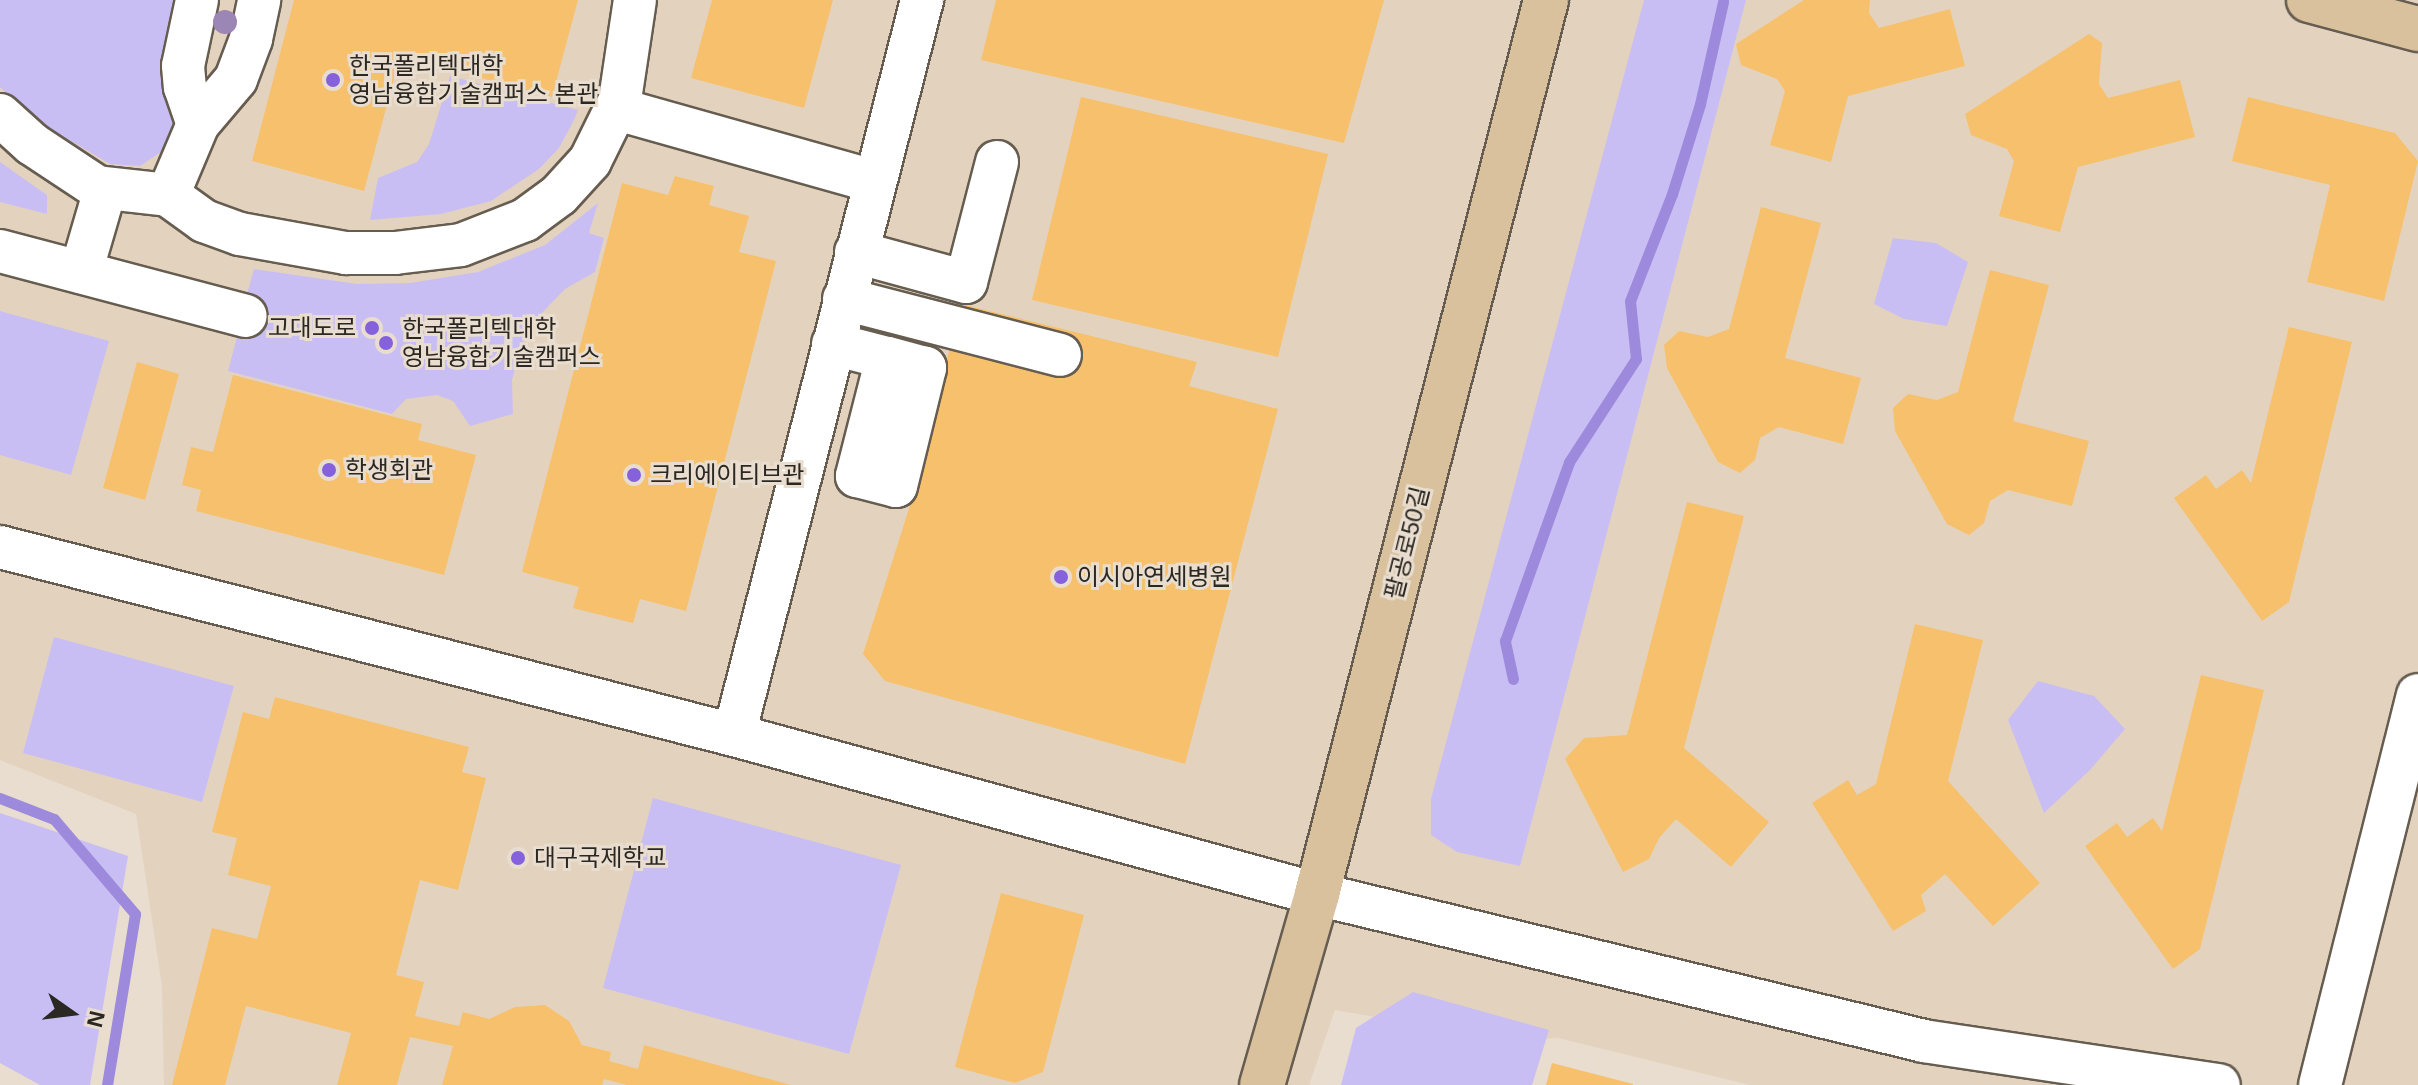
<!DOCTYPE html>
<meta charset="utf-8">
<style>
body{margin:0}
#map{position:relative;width:2418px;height:1085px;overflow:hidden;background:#e8ddce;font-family:Helvetica,"Noto Sans KR",sans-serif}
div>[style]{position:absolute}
.built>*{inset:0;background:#e3d3be}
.green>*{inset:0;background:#c9bef4}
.stream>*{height:11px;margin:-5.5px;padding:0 5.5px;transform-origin:5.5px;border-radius:5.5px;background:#9d8adc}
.building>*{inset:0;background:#f7c06c}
.roads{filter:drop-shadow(2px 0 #665d50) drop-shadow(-2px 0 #665d50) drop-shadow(0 2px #665d50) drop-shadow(0 -2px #665d50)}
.minor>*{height:42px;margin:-21px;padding:0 21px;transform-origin:21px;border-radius:21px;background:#fff}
.major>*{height:44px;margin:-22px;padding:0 22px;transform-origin:22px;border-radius:22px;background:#d9c19d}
.trees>*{width:24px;height:24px;margin:-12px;border-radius:50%;background:#9c86b5}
.dots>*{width:22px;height:22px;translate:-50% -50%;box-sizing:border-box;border:4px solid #e8ddce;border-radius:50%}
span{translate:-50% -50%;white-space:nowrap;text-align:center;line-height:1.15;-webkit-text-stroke:6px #e8ddce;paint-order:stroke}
.poi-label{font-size:24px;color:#2b2722}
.left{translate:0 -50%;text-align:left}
.right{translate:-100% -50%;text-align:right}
.street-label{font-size:24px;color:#2b2722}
.north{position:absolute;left:32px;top:973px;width:80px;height:80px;-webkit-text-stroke:6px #e8ddce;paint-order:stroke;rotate:104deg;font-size:22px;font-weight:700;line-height:32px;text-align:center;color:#2b2722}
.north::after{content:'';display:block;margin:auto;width:28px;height:36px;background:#2b2722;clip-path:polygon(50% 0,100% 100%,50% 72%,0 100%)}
</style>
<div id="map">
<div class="built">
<div style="clip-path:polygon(0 0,2418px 0,2418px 1085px,1750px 1085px,1558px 1038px,1511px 1041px,1335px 1010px,1309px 1085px,164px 1085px,162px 986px,136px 814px,0 760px)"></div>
</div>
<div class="green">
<div style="clip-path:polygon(0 0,185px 0,172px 129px,161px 152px,140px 166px,110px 164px,34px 119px,8px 95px,0 87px)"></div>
<div style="clip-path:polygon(1644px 0,1746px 0,1520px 866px,1457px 852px,1431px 835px,1431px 799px)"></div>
<div style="clip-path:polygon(450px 76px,578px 110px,574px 120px,559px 148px,539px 169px,491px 201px,441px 214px,370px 220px,378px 178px,417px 162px,429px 144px)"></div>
<div style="clip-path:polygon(0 162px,47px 195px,47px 214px,0 202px)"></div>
<div style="clip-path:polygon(598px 203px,589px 233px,604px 238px,595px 272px,565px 289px,538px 317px,521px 347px,512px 380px,513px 414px,470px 426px,453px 401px,437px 395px,406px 399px,392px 414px,228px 371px,237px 337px,248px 329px,253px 308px,247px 294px,254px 269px,357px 284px,410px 283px,478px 272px,545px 245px)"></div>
<div style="clip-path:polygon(1893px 238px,1936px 243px,1968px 262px,1947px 326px,1904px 319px,1874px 304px)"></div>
<div style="clip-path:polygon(0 311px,109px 341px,71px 475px,0 455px)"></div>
<div style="clip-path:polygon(54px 637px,234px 686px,202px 802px,23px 753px)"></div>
<div style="clip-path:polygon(2038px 681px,2094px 696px,2125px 729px,2090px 770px,2044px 813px,2008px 720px)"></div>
<div style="clip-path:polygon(653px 798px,901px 865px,849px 1054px,603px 988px)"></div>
<div style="clip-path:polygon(0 813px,128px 856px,90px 1085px,40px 1085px,0 1063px)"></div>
<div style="clip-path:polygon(1413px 992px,1549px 1030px,1532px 1085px,1341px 1085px,1356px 1028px)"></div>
</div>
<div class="stream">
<div style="left:1513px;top:679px;width:39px;rotate:-102deg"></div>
<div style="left:1505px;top:641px;width:190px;rotate:-70.3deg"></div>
<div style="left:1569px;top:462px;width:123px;rotate:-57deg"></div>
<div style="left:1636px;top:359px;width:58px;rotate:-95.9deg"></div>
<div style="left:1630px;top:301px;width:115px;rotate:-68.6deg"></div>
<div style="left:1672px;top:194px;width:94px;rotate:-72.7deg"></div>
<div style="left:1700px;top:104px;width:105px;rotate:-77.3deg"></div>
<div style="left:0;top:798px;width:58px;rotate:21.3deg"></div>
<div style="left:54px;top:819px;width:125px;rotate:49.5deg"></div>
<div style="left:135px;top:914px;width:173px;rotate:99.3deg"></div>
</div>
<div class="building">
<div style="clip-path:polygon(294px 0,578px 0,552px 97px,400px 56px,364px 191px,252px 161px)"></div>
<div style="clip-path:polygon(712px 0,833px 0,804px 108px,691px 78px)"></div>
<div style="clip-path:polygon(996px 0,1384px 0,1344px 143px,981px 60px)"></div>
<div style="clip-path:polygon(1804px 0,1870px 0,1869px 13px,1879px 28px,1950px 9px,1965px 66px,1848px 96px,1831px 162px,1770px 145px,1785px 91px,1777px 79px,1741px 65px,1736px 44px)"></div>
<div style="clip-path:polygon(2089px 34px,2102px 43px,2099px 84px,2108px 98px,2180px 80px,2195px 137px,2078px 167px,2060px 232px,1999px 216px,2014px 161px,2007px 149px,1971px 135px,1965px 114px)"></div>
<div style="clip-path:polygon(1081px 97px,1328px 154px,1278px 357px,1032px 300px)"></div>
<div style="clip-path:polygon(2248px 97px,2395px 133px,2418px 161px,2384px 301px,2307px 282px,2330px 185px,2232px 161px)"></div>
<div style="clip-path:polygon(675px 176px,714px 186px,709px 205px,749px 216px,739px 252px,776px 261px,686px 611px,640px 599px,633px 623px,573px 608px,579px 587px,522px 572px,622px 183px,668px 195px)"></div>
<div style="clip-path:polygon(1761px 207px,1821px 223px,1785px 358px,1861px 378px,1843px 444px,1779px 427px,1760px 438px,1755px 460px,1740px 473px,1718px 462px,1667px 368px,1664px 345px,1679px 331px,1708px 337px,1729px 329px)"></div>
<div style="clip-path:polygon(1990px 270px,2049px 285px,2013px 421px,2089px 441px,2072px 506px,2008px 490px,1990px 501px,1984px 523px,1969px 535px,1947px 524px,1895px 431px,1893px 408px,1908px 394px,1937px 400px,1958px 392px)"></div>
<div style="clip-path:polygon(957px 303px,1197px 362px,1189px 386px,1278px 409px,1185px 764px,885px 681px,863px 654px,912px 499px,955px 328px)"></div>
<div style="clip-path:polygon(2289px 327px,2352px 342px,2289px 602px,2262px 621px,2174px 498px,2206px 475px,2216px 489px,2242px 470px,2251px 483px)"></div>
<div style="clip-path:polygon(137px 362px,179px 374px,145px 500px,103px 488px)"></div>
<div style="clip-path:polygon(233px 375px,422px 424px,418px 440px,476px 455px,444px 575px,196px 511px,201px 490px,182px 485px,191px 447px,213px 452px)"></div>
<div style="clip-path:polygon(1687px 502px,1744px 516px,1684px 748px,1769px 822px,1731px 867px,1676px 819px,1659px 838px,1649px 859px,1623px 872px,1565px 759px,1584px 738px,1627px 735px)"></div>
<div style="clip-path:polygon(1915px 624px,1983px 640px,1948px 781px,2040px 883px,1993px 926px,1945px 874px,1921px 895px,1926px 911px,1893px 931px,1812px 803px,1848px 780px,1857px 795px,1876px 784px)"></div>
<div style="clip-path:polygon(2201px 675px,2264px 690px,2200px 949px,2173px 969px,2085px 846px,2117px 823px,2127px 837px,2153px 818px,2162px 831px)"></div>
<div style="clip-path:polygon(275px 697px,469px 747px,462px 772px,486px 778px,458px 890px,420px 880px,396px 975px,424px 982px,415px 1016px,459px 1026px,463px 1012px,489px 1019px,515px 1007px,545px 1005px,569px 1021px,582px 1045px,611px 1052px,609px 1061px,638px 1069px,644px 1045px,791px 1085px,627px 1085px,604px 1079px,602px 1085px,442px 1085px,453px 1046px,410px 1037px,397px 1085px,337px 1085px,351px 1033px,246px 1006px,225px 1085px,172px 1085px,212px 928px,257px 939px,271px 886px,228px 875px,237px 838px,212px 832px,243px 712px,269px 719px)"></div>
<div style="clip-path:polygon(1001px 893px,1084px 915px,1043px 1072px,1015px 1083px,955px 1067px)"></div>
<div style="clip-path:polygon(1552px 1063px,1633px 1084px,1633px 1085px,1546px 1085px)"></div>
</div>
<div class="roads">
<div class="minor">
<div style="left:197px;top:0;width:67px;rotate:102deg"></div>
<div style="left:183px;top:66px;width:21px;rotate:85deg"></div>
<div style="left:185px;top:87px;width:39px;rotate:71deg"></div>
<div style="left:617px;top:109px;width:267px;rotate:15.7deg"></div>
<div style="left:0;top:115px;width:43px;rotate:42.2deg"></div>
<div style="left:32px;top:144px;width:78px;rotate:33.5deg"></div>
<div style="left:97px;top:187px;width:71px;rotate:6.4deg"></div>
<div style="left:168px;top:195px;width:44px;rotate:35.8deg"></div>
<div style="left:204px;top:221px;width:38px;rotate:20deg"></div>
<div style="left:240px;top:234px;width:108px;rotate:10.2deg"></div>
<div style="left:346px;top:253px;width:49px"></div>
<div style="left:395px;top:253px;width:66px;rotate:-6.9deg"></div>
<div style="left:461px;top:245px;width:69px;rotate:-21.3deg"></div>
<div style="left:525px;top:220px;width:42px;rotate:-36.3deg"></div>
<div style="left:559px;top:195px;width:46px;rotate:-47.6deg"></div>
<div style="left:590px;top:161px;width:68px;rotate:-63.8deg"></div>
<div style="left:620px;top:100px;width:101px;rotate:-81.5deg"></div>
<div style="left:168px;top:195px;width:77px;rotate:-67.1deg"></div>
<div style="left:198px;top:124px;width:59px;rotate:-49.8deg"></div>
<div style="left:236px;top:79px;width:43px;rotate:-69.4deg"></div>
<div style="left:251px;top:39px;width:40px;rotate:-78deg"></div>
<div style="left:0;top:251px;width:254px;rotate:14.8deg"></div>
<div style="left:856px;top:252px;width:114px;rotate:15.3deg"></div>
<div style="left:966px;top:282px;width:124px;rotate:-75.5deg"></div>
<div style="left:81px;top:272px;width:85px;rotate:-73.7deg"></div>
<div style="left:844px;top:299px;width:223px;rotate:14.5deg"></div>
<div style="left:833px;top:344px;width:56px;rotate:14.5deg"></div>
<div style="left:887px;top:358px;width:122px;rotate:104.3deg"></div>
<div style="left:857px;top:476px;width:40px;rotate:14.4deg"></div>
<div style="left:896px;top:486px;width:122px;rotate:-76.2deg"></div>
<div style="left:925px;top:368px;width:39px;rotate:-165deg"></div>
<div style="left:0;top:547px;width:758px;rotate:14.37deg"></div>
<div style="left:734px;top:735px;width:604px;rotate:15.26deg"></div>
<div style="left:1317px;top:894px;width:625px;rotate:13.61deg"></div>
<div style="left:1924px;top:1041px;width:298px;rotate:8.5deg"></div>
<div style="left:734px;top:735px;width:759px;rotate:-75.65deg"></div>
<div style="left:2320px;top:1085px;width:402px;rotate:-75.9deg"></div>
</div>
<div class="major">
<div style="left:2309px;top:0;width:113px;rotate:14.9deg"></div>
<div style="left:1262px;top:1085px;width:199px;rotate:-73.9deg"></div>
<div style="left:1317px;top:894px;width:923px;rotate:-75.63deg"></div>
</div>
</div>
<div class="trees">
<div style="left:225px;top:22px"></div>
</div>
<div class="dots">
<div style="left:333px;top:80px;background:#8561dc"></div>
<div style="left:372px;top:328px;background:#8561dc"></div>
<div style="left:386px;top:343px;background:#8561dc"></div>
<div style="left:329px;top:470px;background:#8561dc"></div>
<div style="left:634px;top:475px;background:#8561dc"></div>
<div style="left:1061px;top:577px;background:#8561dc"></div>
<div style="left:518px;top:858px;background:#8561dc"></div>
</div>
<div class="poi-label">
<span class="left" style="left:349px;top:80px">한국폴리텍대학<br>영남융합기술캠퍼스 본관</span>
<span class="right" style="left:356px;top:328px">고대도로</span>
<span class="left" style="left:402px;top:343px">한국폴리텍대학<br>영남융합기술캠퍼스</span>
<span class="left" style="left:345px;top:470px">학생회관</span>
<span class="left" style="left:650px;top:475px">크리에이티브관</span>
<span class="left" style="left:1077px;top:577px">이시아연세병원</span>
<span class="left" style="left:534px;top:858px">대구국제학교</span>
</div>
<div class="street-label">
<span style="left:1407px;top:543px;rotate:-76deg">팔공로50길</span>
</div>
<div class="north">N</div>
</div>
